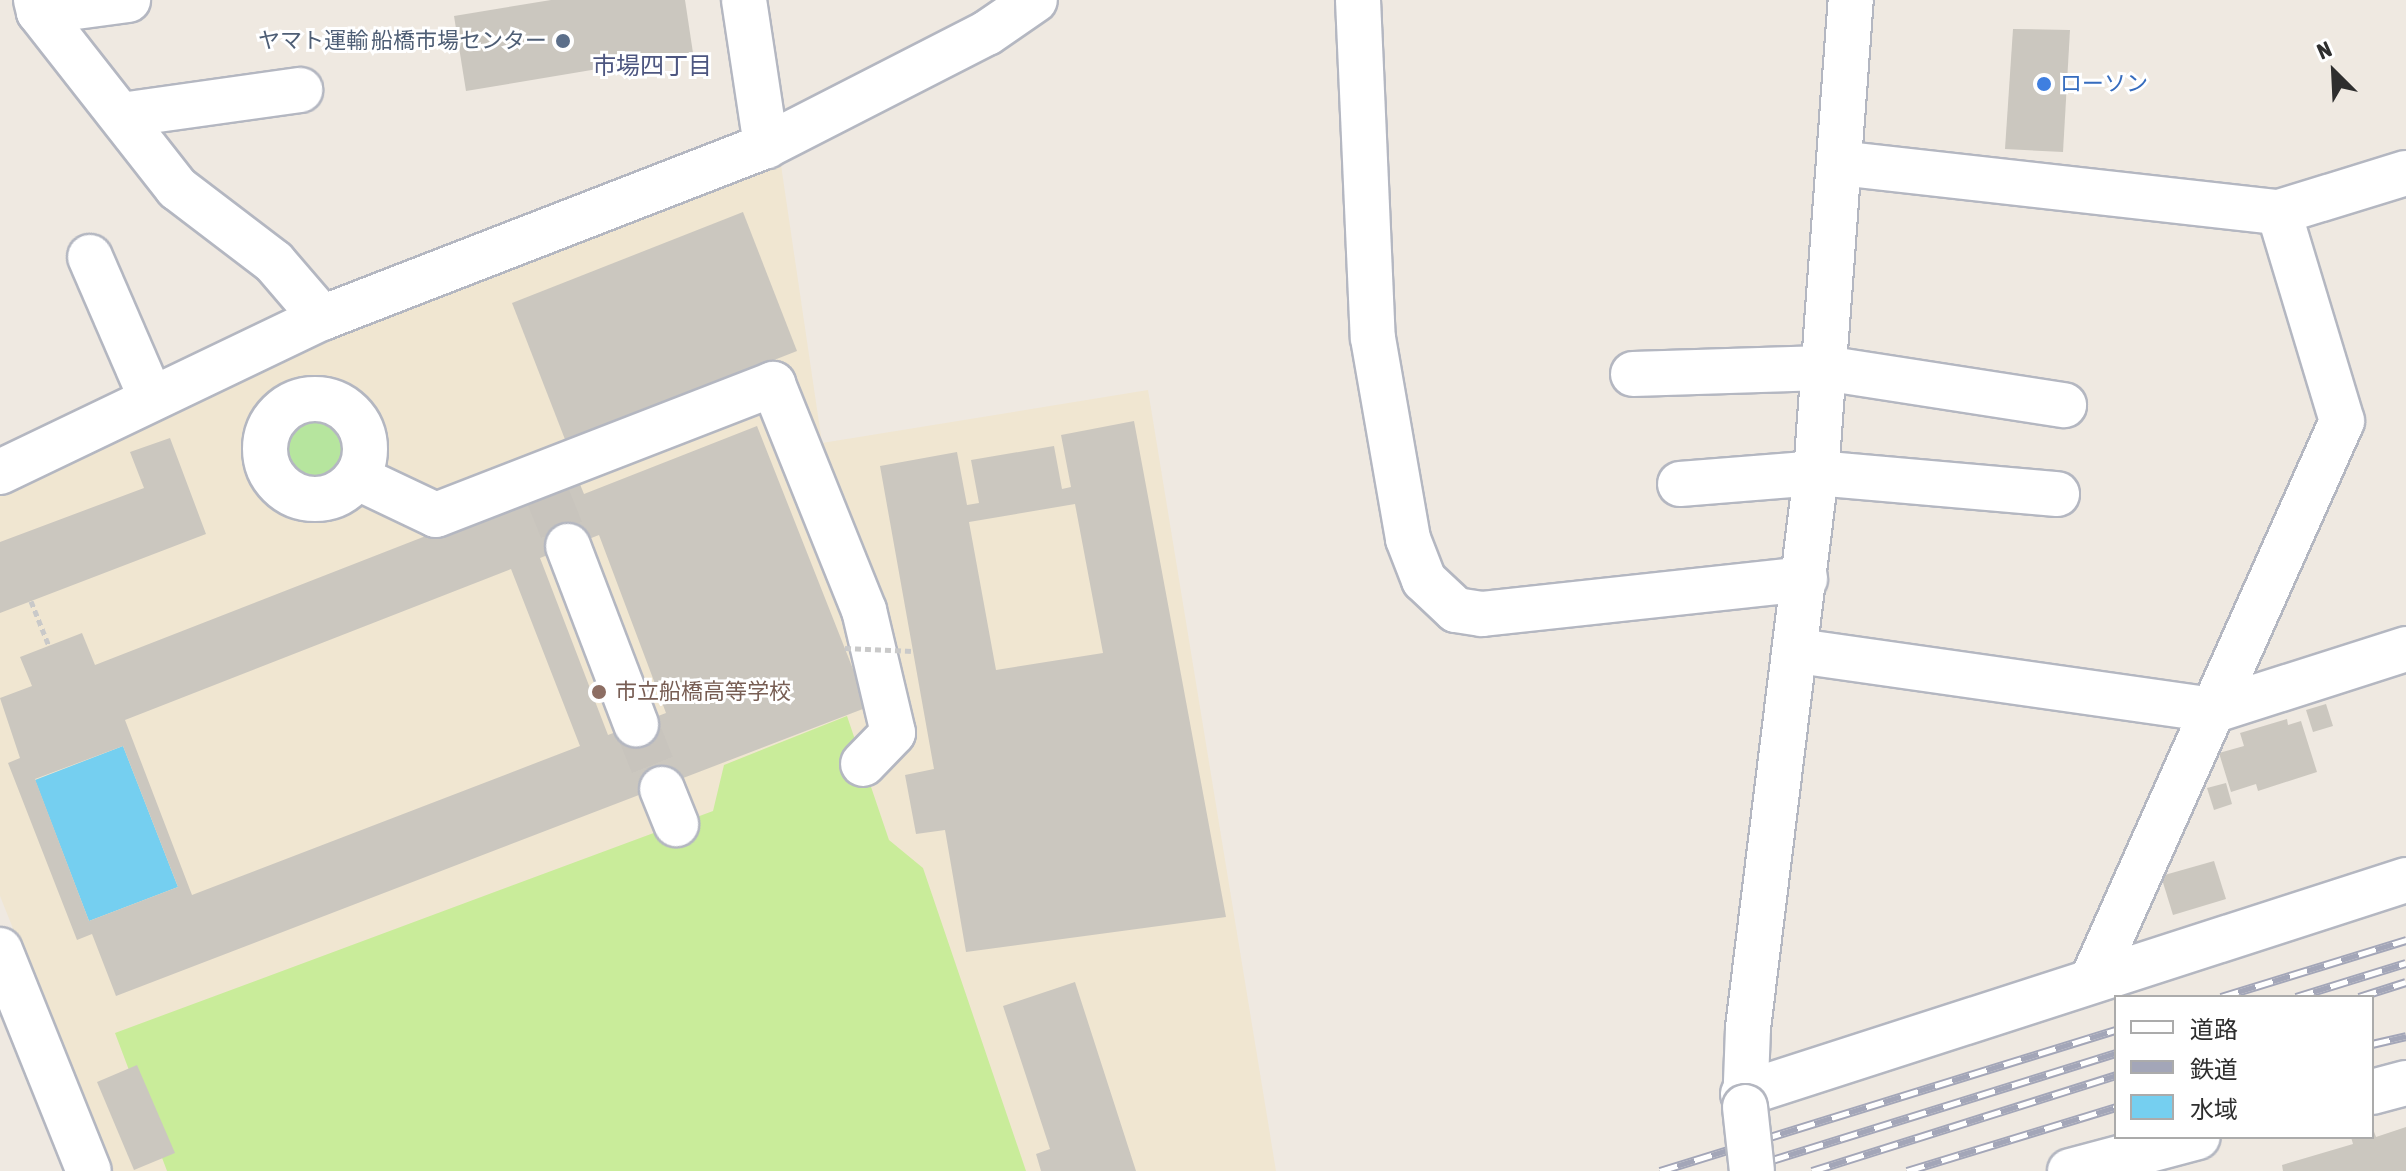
<!DOCTYPE html>
<meta charset="utf-8">
<style>
body{margin:0}
#map{position:relative;width:2406px;height:1171px;overflow:hidden;background:#efe9e1;font-family:"Asap Condensed","Noto Sans JP",sans-serif}
div>[style]{position:absolute}
.education>*{inset:0;background:#f0e6d1}
.green>*{inset:0;background:#b6e59e}
.round{border-radius:50%}
.pitch>*{inset:0;background:#c9ec9a}
.water>*{inset:0;background:#75cff0}
.building>*{inset:0;background:#cbc7bf}
.minor-tunnel>*{height:44px;margin-top:-22px;transform-origin:0;background:repeating-linear-gradient(90deg,#c8c4bd 0 44px,transparent 0 66px)}
.path>*{height:5px;margin-top:-2.5px;transform-origin:0;background:repeating-linear-gradient(90deg,#c9c9c9 0 6px,transparent 0 10px)}
.roads{filter:drop-shadow(2px 0 #b4b7c1) drop-shadow(-2px 0 #b4b7c1) drop-shadow(0 2px #b4b7c1) drop-shadow(0 -2px #b4b7c1)}
.minor>*{height:44px;margin:-22px;padding:0 22px;transform-origin:22px;border-radius:22px;background:#fff}
.minor>.ring{margin:-22px;padding:0;box-sizing:content-box;background:none;border:44px solid #fff;border-radius:50%}
.rail>*{height:9px;margin-top:-4.5px;transform-origin:0;background:repeating-linear-gradient(90deg,#fff 0 18px,#a3a6b8 0 36px);box-sizing:border-box;border-block:2px solid #a3a6b8}
.path-bridge>*{height:5px;margin-top:-2.5px;transform-origin:0;background:repeating-linear-gradient(90deg,#c9c9c9 0 6px,transparent 0 10px)}
.bridges{filter:drop-shadow(2px 0 #b4b7c1) drop-shadow(-2px 0 #b4b7c1) drop-shadow(0 2px #b4b7c1) drop-shadow(0 -2px #b4b7c1)}
.minor-bridge>*{height:44px;margin:-22px;padding:0 22px;transform-origin:22px;border-radius:22px;background:#fff}
.dots>*{width:22px;height:22px;translate:-50% -50%;box-sizing:border-box;border:4px solid #fff;border-radius:50%}
span{translate:-50% -50%;white-space:nowrap;text-align:center;line-height:1.15;-webkit-text-stroke:6px #fff;paint-order:stroke}
.service-label{font-size:22px;color:#4e5e75}
.right{translate:-100% -50%;text-align:right}
.shop-label{font-size:22px;color:#366cbe}
.left{translate:0 -50%;text-align:left}
.education-label{font-size:22px;color:#785e54}
.neighbourhood-label{font-size:24px;color:#4d5680}
.legend{position:absolute;left:2114px;top:995px;width:260px;height:144px;box-sizing:border-box;background:#fff;border:2px solid #ababab;margin:0;padding:10px 14px;list-style:none;font-size:24px;color:#2e2e2e}
.legend li{display:flex;align-items:center;gap:16px;height:40px}
.legend b{width:40px;border:2px solid #ababab}
.north{position:absolute;left:2294px;top:32px;width:80px;height:80px;-webkit-text-stroke:6px #fff;paint-order:stroke;rotate:336deg;font-size:22px;font-weight:700;line-height:32px;text-align:center;color:#2e2e2e}
.north::after{content:'';display:block;margin:auto;width:28px;height:36px;background:#2e2e2e;clip-path:polygon(50% 0,100% 100%,50% 72%,0 100%)}
</style>
<div id="map">
<div class="education">
<div style="clip-path:polygon(781px 165px,822px 443px,1148px 390px,1276px 1171px,110px 1171px,0 896px,0 489px,257px 363px,597px 226px)"></div>
</div>
<div class="green">
<div class="round" style="left:277px;top:410px;width:76px;height:76px"></div>
</div>
<div class="pitch">
<div style="clip-path:polygon(847px 716px,889px 840px,923px 868px,1026px 1171px,167px 1171px,115px 1033px,713px 811px,724px 765px)"></div>
</div>
<div class="water">
<div style="clip-path:polygon(123px 746px,178px 887px,89px 921px,35px 780px)"></div>
</div>
<div class="building">
<div style="clip-path:polygon(551px 0,685px 0,693px 53px,466px 91px,454px 16px)"></div>
<div style="clip-path:polygon(2013px 29px,2070px 30px,2063px 152px,2005px 149px)"></div>
<div style="clip-path:polygon(743px 212px,797px 351px,566px 442px,512px 303px)"></div>
<div style="clip-path:polygon(evenodd,1134px 421px,1226px 917px,966px 952px,945px 830px,916px 834px,905px 775px,934px 769px,880px 466px,957px 452px,967px 505px,979px 503px,971px 460px,1054px 446px,1062px 489px,1071px 487px,1061px 435px,1134px 421px,1075px 504px,1103px 653px,996px 670px,969px 522px,1075px 504px)"></div>
<div style="clip-path:polygon(evenodd,757px 426px,868px 707px,116px 996px,92px 934px,77px 940px,8px 763px,20px 758px,0 698px,32px 686px,20px 657px,82px 633px,95px 665px,577px 477px,584px 494px,757px 426px,599px 535px,666px 713px,608px 735px,540px 558px,599px 535px,757px 426px,511px 569px,580px 746px,192px 895px,125px 720px,511px 569px,757px 426px,123px 746px,178px 887px,89px 921px,35px 779px,123px 746px)"></div>
<div style="clip-path:polygon(170px 438px,206px 534px,0 613px,0 542px,144px 488px,130px 452px)"></div>
<div style="clip-path:polygon(2326px 704px,2333px 726px,2313px 732px,2306px 710px)"></div>
<div style="clip-path:polygon(2287px 719px,2288px 725px,2301px 721px,2317px 772px,2258px 791px,2256px 784px,2231px 792px,2219px 753px,2244px 746px,2240px 733px)"></div>
<div style="clip-path:polygon(2226px 783px,2232px 804px,2214px 810px,2207px 788px)"></div>
<div style="clip-path:polygon(2214px 861px,2226px 899px,2173px 915px,2161px 876px)"></div>
<div style="clip-path:polygon(1075px 982px,1136px 1171px,1041px 1171px,1036px 1154px,1050px 1149px,1003px 1006px)"></div>
<div style="clip-path:polygon(137px 1065px,175px 1153px,134px 1170px,97px 1082px)"></div>
<div style="clip-path:polygon(2372px 1126px,2376px 1137px,2406px 1127px,2406px 1171px,2283px 1171px,2282px 1165px,2353px 1144px,2351px 1137px,2372px 1137px)"></div>
</div>
<div class="minor-tunnel">
<div style="left:545px;top:489px;width:61px;rotate:68deg"></div>
<div style="left:636px;top:724px;width:70px;rotate:68.2deg"></div>
</div>
<div class="path">
<div style="left:31px;top:601px;width:48px;rotate:68.2deg"></div>
</div>
<div class="roads">
<div class="minor">
<div style="left:36px;top:0;width:12px;rotate:76deg"></div>
<div style="left:39px;top:12px;width:224px;rotate:51.9deg"></div>
<div style="left:177px;top:188px;width:122px;rotate:37.3deg"></div>
<div style="left:274px;top:262px;width:74px;rotate:49.4deg"></div>
<div style="left:744px;top:0;width:148px;rotate:81.4deg"></div>
<div style="left:1358px;top:0;width:338px;rotate:87.5deg"></div>
<div style="left:1373px;top:338px;width:204px;rotate:80.1deg"></div>
<div style="left:1408px;top:539px;width:44px;rotate:68.7deg"></div>
<div style="left:1424px;top:580px;width:44px;rotate:43.2deg"></div>
<div style="left:1456px;top:610px;width:26px;rotate:9deg"></div>
<div style="left:1482px;top:614px;width:325px;rotate:-6.2deg"></div>
<div style="left:39px;top:12px;width:90px;rotate:-7.7deg"></div>
<div style="left:122px;top:115px;width:180px;rotate:-8deg"></div>
<div style="left:1839px;top:163px;width:443px;rotate:6.4deg"></div>
<div style="left:2279px;top:212px;width:133px;rotate:-17.1deg"></div>
<div style="left:90px;top:257px;width:154px;rotate:66.6deg"></div>
<div style="left:1633px;top:374px;width:191px;rotate:-1.8deg"></div>
<div style="left:1824px;top:368px;width:243px;rotate:8.8deg"></div>
<div class="ring" style="left:265px;top:399px;width:56px;height:56px"></div>
<div style="left:0;top:472px;width:357px;rotate:-25.6deg"></div>
<div style="left:322px;top:318px;width:476px;rotate:-21.2deg"></div>
<div style="left:766px;top:146px;width:248px;rotate:-27.1deg"></div>
<div style="left:987px;top:33px;width:58px;rotate:-34.5deg"></div>
<div style="left:358px;top:478px;width:86px;rotate:25.4deg"></div>
<div style="left:436px;top:515px;width:362px;rotate:-21.2deg"></div>
<div style="left:773px;top:384px;width:244px;rotate:68.1deg"></div>
<div style="left:864px;top:610px;width:126px;rotate:76.7deg"></div>
<div style="left:893px;top:733px;width:43px;rotate:134.1deg"></div>
<div style="left:1680px;top:484px;width:136px;rotate:-4.6deg"></div>
<div style="left:1816px;top:473px;width:242px;rotate:5deg"></div>
<div style="left:568px;top:546px;width:191px;rotate:69.1deg"></div>
<div style="left:1798px;top:651px;width:421px;rotate:8.1deg"></div>
<div style="left:2215px;top:710px;width:201px;rotate:-17.7deg"></div>
<div style="left:662px;top:789px;width:38px;rotate:68deg"></div>
<div style="left:0;top:950px;width:238px;rotate:68.1deg"></div>
<div style="left:2093px;top:978px;width:610px;rotate:-65.91deg"></div>
<div style="left:2342px;top:421px;width:218px;rotate:-106.8deg"></div>
<div style="left:2372px;top:1092px;width:35px;rotate:-15deg"></div>
<div style="left:1743px;top:1094px;width:697px;rotate:-17.89deg"></div>
<div style="left:1745px;top:1107px;width:79px;rotate:-87.8deg"></div>
<div style="left:1748px;top:1028px;width:559px;rotate:-83.01deg"></div>
<div style="left:1816px;top:473px;width:474px;rotate:-85.8deg"></div>
<div style="left:2070px;top:1171px;width:132px;rotate:-14.9deg"></div>
</div>
</div>
<div class="rail">
<div style="left:2221px;top:997px;width:194px;rotate:-17.1deg"></div>
<div style="left:2296px;top:997px;width:115px;rotate:-17.2deg"></div>
<div style="left:2359px;top:997px;width:49px;rotate:-17.7deg"></div>
<div style="left:2372px;top:1044px;width:35px;rotate:-13deg"></div>
<div style="left:1660px;top:1171px;width:477px;rotate:-17.2deg"></div>
<div style="left:1737px;top:1171px;width:397px;rotate:-17.3deg"></div>
<div style="left:1812px;top:1171px;width:319px;rotate:-17.5deg"></div>
<div style="left:1907px;top:1171px;width:219px;rotate:-17deg"></div>
</div>
<div class="path-bridge">
<div style="left:845px;top:648px;width:68px;rotate:2.5deg"></div>
</div>
<div class="bridges">
<div class="minor-bridge">
<div style="left:1745px;top:1107px;width:64px;rotate:83.8deg"></div>
</div>
</div>
<div class="dots">
<div style="left:563px;top:41px;background:#5c6f8a"></div>
<div style="left:2044px;top:84px;background:#3f7fe0"></div>
<div style="left:599px;top:692px;background:#8d6e63"></div>
</div>
<div class="service-label">
<span class="right" style="left:547px;top:41px">ヤマト運輸 船橋市場センター</span>
</div>
<div class="shop-label">
<span class="left" style="left:2060px;top:84px">ローソン</span>
</div>
<div class="education-label">
<span class="left" style="left:615px;top:692px">市立船橋高等学校</span>
</div>
<div class="neighbourhood-label">
<span style="left:652px;top:66px">市場四丁目</span>
</div>
<ul class="legend">
<li><b style="height:10px;background:#fff"></b>道路</li>
<li><b style="height:10px;background:#a3a6b8"></b>鉄道</li>
<li><b style="height:22px;background:#75cff0"></b>水域</li>
</ul>
<div class="north">N</div>
</div>
